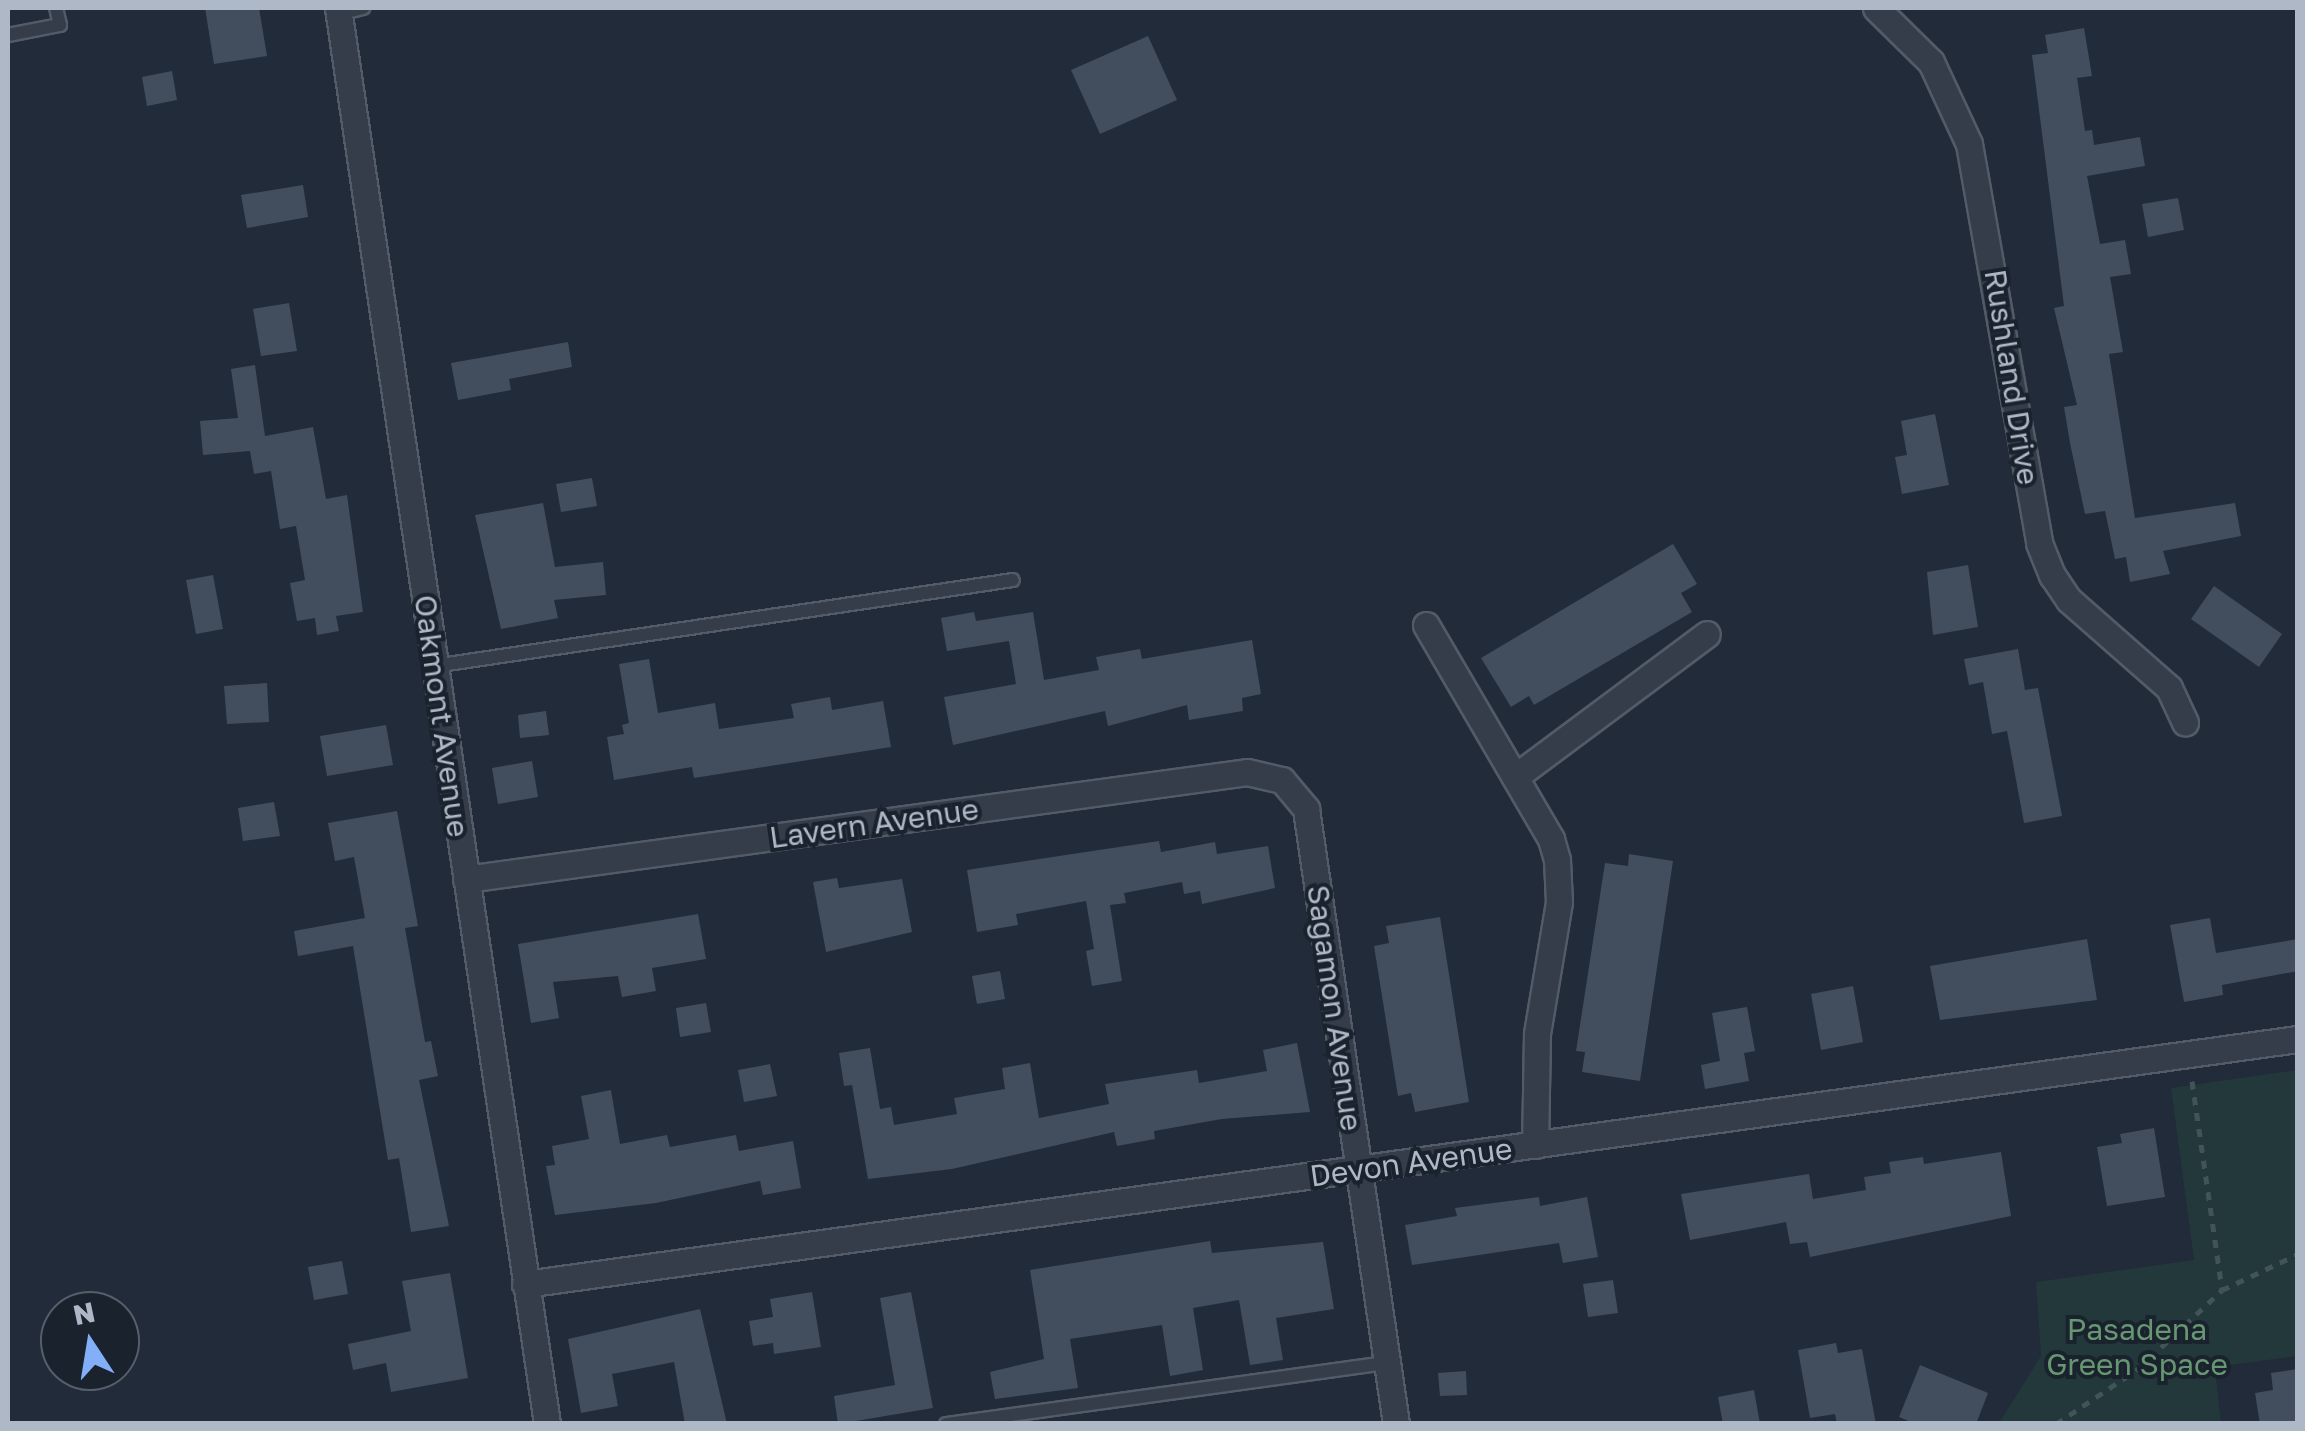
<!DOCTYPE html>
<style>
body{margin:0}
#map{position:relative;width:2305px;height:1431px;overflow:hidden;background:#212b39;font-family:"Golos Text",sans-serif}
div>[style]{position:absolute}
.green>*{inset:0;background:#23383a}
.building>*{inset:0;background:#424e5e}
.path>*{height:5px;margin-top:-2.5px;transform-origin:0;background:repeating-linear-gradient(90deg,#415558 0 8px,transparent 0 16px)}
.roads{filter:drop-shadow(2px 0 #525b67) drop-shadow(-2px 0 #525b67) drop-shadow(0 2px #525b67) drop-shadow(0 -2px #525b67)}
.service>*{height:12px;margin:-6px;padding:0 6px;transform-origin:6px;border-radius:6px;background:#353d4a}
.minor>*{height:25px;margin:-12.5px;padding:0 12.5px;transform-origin:12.5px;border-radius:12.5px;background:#353d4a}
span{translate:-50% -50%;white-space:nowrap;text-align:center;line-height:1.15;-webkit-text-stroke:8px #1a222e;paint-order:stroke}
.street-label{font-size:30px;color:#afb8c6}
.park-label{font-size:30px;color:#679772}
.frame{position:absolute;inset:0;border:10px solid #afb8c6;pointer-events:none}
.north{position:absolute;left:40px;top:1291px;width:100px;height:100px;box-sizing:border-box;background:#1a222e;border:2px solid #565e6b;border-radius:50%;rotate:348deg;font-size:28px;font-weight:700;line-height:40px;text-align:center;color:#afb8c6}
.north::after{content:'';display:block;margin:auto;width:35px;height:45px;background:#82aff8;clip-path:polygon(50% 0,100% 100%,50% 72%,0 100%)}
</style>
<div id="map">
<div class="green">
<div style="clip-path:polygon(2297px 1070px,2297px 1356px,2215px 1367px,2221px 1423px,1999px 1423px,2041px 1356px,2036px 1282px,2194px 1260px,2171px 1088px)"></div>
</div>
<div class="building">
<div style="clip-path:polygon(205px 8px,259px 8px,267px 56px,214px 64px)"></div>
<div style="clip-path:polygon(2084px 28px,2092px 76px,2077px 78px,2085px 131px,2092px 130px,2094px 145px,2140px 137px,2145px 166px,2087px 176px,2100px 244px,2125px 240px,2131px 274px,2110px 277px,2123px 352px,2109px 354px,2135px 518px,2235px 503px,2241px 536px,2163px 551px,2170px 574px,2130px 582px,2126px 557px,2115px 559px,2105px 511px,2085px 514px,2070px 443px,2064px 407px,2077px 405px,2054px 308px,2064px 306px,2032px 55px,2048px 53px,2045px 35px)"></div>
<div style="clip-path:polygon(1148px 36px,1177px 100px,1100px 134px,1071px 70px)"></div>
<div style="clip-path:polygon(172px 71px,177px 100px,147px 106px,142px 77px)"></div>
<div style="clip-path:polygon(303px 185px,308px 217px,247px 228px,241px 195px)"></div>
<div style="clip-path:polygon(2178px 198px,2184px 230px,2148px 237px,2142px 204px)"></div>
<div style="clip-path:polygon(289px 303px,297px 351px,261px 356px,253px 309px)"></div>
<div style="clip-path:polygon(568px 342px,572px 367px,509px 379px,511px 390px,458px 400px,451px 363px)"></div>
<div style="clip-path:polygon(255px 365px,265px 436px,313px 427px,326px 499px,347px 495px,363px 612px,336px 616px,339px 631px,317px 635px,315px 618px,297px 621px,290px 583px,305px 580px,296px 526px,280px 529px,271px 471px,254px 474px,250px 451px,203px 455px,200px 421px,238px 418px,231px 369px)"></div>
<div style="clip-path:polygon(1935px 414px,1949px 485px,1902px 494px,1895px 457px,1907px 455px,1901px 421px)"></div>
<div style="clip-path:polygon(592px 478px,597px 506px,561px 512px,556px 484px)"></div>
<div style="clip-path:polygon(543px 503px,555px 567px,603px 562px,606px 595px,554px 600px,558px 618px,501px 629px,475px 515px)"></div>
<div style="clip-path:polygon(1673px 544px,1697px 584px,1681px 593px,1692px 612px,1534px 705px,1529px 696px,1511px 707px,1481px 658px)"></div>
<div style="clip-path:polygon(1968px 565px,1978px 627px,1933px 635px,1927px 572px)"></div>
<div style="clip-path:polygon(213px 575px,223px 629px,196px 634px,186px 580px)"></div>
<div style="clip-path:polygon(2214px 586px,2282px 634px,2259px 667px,2191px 619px)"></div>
<div style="clip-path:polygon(974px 612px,976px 621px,1033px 612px,1044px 680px,1099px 670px,1096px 657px,1140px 649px,1142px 659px,1252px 640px,1261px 694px,1242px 698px,1243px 711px,1189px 720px,1187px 705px,1108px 726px,1105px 711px,953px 745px,944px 697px,1016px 684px,1009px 641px,947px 651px,941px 618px)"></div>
<div style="clip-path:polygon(2018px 649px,2025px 690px,2038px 688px,2062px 816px,2024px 823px,2007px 731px,1992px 734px,1983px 682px,1969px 685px,1964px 659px)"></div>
<div style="clip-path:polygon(649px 659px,658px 713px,715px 703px,719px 729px,794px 718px,791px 704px,830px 697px,832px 710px,883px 701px,891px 747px,694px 778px,692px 767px,614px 780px,607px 737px,624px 734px,622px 725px,629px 723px,619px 664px)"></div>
<div style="clip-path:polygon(267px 683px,269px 722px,227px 724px,224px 686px)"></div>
<div style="clip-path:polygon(546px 711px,549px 735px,520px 738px,518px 715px)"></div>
<div style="clip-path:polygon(386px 725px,393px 765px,327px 776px,320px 736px)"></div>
<div style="clip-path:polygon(532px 761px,538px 797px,498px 804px,492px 768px)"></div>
<div style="clip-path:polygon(274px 802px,280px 836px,243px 841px,238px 808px)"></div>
<div style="clip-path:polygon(397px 811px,418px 926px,405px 928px,425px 1042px,431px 1041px,438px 1076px,419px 1080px,449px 1226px,411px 1232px,399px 1158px,388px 1160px,353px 946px,298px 956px,294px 931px,365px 918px,354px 857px,335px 861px,328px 823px)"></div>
<div style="clip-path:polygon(1159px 841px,1161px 852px,1215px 842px,1217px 854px,1268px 846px,1275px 888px,1202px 904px,1200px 891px,1184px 894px,1182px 882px,1124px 893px,1126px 903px,1110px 905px,1122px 981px,1092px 986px,1086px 951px,1094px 949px,1086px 901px,1016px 914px,1018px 925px,977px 932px,967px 870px)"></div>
<div style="clip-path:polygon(1629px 854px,1673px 861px,1640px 1081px,1582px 1072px,1585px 1052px,1576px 1051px,1605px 863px,1628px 866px)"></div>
<div style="clip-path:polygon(837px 878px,839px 888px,902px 879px,912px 932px,826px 952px,813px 882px)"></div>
<div style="clip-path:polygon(698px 914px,706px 959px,652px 968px,656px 991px,622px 997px,618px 976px,553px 982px,559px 1018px,531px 1023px,518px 944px)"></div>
<div style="clip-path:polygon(1440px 917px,1469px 1102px,1415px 1112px,1411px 1093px,1398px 1096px,1374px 946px,1389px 943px,1386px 926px)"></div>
<div style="clip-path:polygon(2210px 918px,2216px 953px,2298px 939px,2298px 971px,2222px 985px,2223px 995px,2184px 1002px,2170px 925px)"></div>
<div style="clip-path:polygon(2087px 939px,2097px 1000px,1940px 1020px,1930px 966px)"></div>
<div style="clip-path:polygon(1000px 971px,1005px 999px,977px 1004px,972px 976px)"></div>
<div style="clip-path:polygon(1853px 986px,1863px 1042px,1821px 1050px,1811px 994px)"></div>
<div style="clip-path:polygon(706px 1003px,711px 1032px,680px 1037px,676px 1008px)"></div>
<div style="clip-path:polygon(1747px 1007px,1755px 1051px,1744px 1053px,1749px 1081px,1705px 1089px,1701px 1065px,1720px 1061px,1712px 1013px)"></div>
<div style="clip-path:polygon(1297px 1043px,1310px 1112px,1222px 1119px,1154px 1131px,1155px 1139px,1117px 1146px,1114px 1132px,952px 1169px,868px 1179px,852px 1085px,844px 1086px,839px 1053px,870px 1048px,880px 1109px,891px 1107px,894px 1125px,957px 1114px,954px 1098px,1005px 1089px,1002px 1068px,1030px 1063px,1039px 1118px,1109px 1104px,1105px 1084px,1197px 1070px,1199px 1083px,1267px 1071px,1263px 1050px)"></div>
<div style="clip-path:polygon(770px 1064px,777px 1096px,744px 1102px,738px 1070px)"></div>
<div style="clip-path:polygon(611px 1090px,620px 1144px,667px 1135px,670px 1147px,736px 1135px,739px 1151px,793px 1141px,801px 1188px,763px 1195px,760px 1181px,656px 1203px,555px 1215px,546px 1166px,555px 1165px,552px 1146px,589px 1139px,581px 1096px)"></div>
<div style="clip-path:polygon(2154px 1128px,2165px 1197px,2107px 1206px,2097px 1147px,2122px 1143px,2120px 1134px)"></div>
<div style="clip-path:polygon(2001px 1152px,2011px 1216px,1810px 1257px,1807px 1242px,1790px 1244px,1786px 1222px,1690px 1240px,1681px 1194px,1809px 1174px,1813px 1199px,1866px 1190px,1864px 1177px,1891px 1173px,1889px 1162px,1923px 1157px,1924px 1164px)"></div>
<div style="clip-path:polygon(1539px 1197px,1540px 1206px,1587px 1197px,1598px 1257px,1563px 1263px,1559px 1243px,1412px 1265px,1405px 1225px,1457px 1216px,1455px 1208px)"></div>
<div style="clip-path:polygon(1210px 1241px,1212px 1253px,1323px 1242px,1334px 1309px,1276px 1318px,1283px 1360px,1250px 1365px,1239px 1300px,1193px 1308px,1203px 1370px,1170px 1376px,1162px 1325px,1070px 1339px,1078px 1388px,995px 1399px,990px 1372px,1044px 1359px,1030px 1270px)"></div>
<div style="clip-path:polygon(342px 1261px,348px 1294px,314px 1300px,308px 1267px)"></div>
<div style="clip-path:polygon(450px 1273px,468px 1378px,391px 1392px,386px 1363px,353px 1370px,348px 1344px,411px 1331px,402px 1281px)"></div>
<div style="clip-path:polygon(1613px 1280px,1618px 1313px,1588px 1317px,1583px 1284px)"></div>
<div style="clip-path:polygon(812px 1292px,821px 1347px,774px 1354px,773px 1343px,753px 1346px,749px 1321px,773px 1317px,770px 1299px)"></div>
<div style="clip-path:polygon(911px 1292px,933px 1408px,838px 1424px,834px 1396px,895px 1385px,880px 1298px)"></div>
<div style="clip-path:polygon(700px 1309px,727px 1424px,685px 1424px,674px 1362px,612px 1374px,618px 1406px,581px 1413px,568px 1339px)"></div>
<div style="clip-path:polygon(1836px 1343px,1838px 1353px,1862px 1349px,1876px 1424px,1837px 1424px,1835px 1414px,1810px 1418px,1798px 1350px)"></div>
<div style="clip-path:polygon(1920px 1365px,1988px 1393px,1976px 1424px,1916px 1424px,1899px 1417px)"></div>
<div style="clip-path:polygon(2298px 1369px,2298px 1424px,2260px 1424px,2255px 1393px,2273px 1390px,2271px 1373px)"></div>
<div style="clip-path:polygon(1466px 1371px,1467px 1395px,1440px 1396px,1438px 1373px)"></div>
<div style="clip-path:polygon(1754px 1390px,1760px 1424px,1723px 1424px,1718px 1397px)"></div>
</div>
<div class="path">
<div style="left:2192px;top:1081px;width:211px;rotate:81.8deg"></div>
<div style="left:2056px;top:1424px;width:99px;rotate:-33.9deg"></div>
<div style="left:2138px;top:1369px;width:115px;rotate:-43.2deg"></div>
<div style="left:2222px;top:1290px;width:84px;rotate:-25.3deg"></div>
</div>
<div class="roads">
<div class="service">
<div style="left:339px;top:14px;width:25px;rotate:-14deg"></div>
<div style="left:8px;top:35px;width:53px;rotate:-10.9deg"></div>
<div style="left:60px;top:25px;width:17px;rotate:-103deg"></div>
<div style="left:434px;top:666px;width:585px;rotate:-8.45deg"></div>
<div style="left:946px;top:1424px;width:445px;rotate:-7.9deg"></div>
</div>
<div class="minor">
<div style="left:338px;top:8px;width:1431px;rotate:81.6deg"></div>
<div style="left:1876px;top:8px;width:77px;rotate:44.5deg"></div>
<div style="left:1931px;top:62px;width:90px;rotate:65.1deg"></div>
<div style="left:1969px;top:144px;width:405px;rotate:80deg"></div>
<div style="left:2039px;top:543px;width:35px;rotate:68deg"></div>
<div style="left:2052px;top:575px;width:30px;rotate:56deg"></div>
<div style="left:2069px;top:600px;width:133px;rotate:41.3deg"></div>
<div style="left:2169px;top:688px;width:38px;rotate:65deg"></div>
<div style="left:1426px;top:625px;width:248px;rotate:59.7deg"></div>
<div style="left:1551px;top:839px;width:22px;rotate:74deg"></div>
<div style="left:1557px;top:860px;width:42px;rotate:87.3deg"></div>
<div style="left:1559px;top:902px;width:134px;rotate:99.5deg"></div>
<div style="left:1537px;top:1034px;width:111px;rotate:91deg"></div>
<div style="left:1515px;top:777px;width:239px;rotate:-36.7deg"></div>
<div style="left:466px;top:879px;width:788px;rotate:-7.8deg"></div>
<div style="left:1247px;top:772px;width:36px;rotate:13deg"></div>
<div style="left:1282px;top:780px;width:38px;rotate:50deg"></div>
<div style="left:1306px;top:809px;width:622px;rotate:81.67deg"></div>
<div style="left:525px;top:1284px;width:1790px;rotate:-7.87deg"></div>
</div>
</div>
<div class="street-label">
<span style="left:2012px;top:377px;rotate:81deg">Rushland Drive</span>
<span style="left:442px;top:716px;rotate:82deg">Oakmont Avenue</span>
<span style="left:874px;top:823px;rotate:-8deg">Lavern Avenue</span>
<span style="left:1335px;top:1008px;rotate:82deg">Sagamon Avenue</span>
<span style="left:1411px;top:1162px;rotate:-8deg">Devon Avenue</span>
</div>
<div class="park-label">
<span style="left:2137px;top:1346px">Pasadena<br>Green Space</span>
</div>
<div class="frame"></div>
<div class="north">N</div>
</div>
